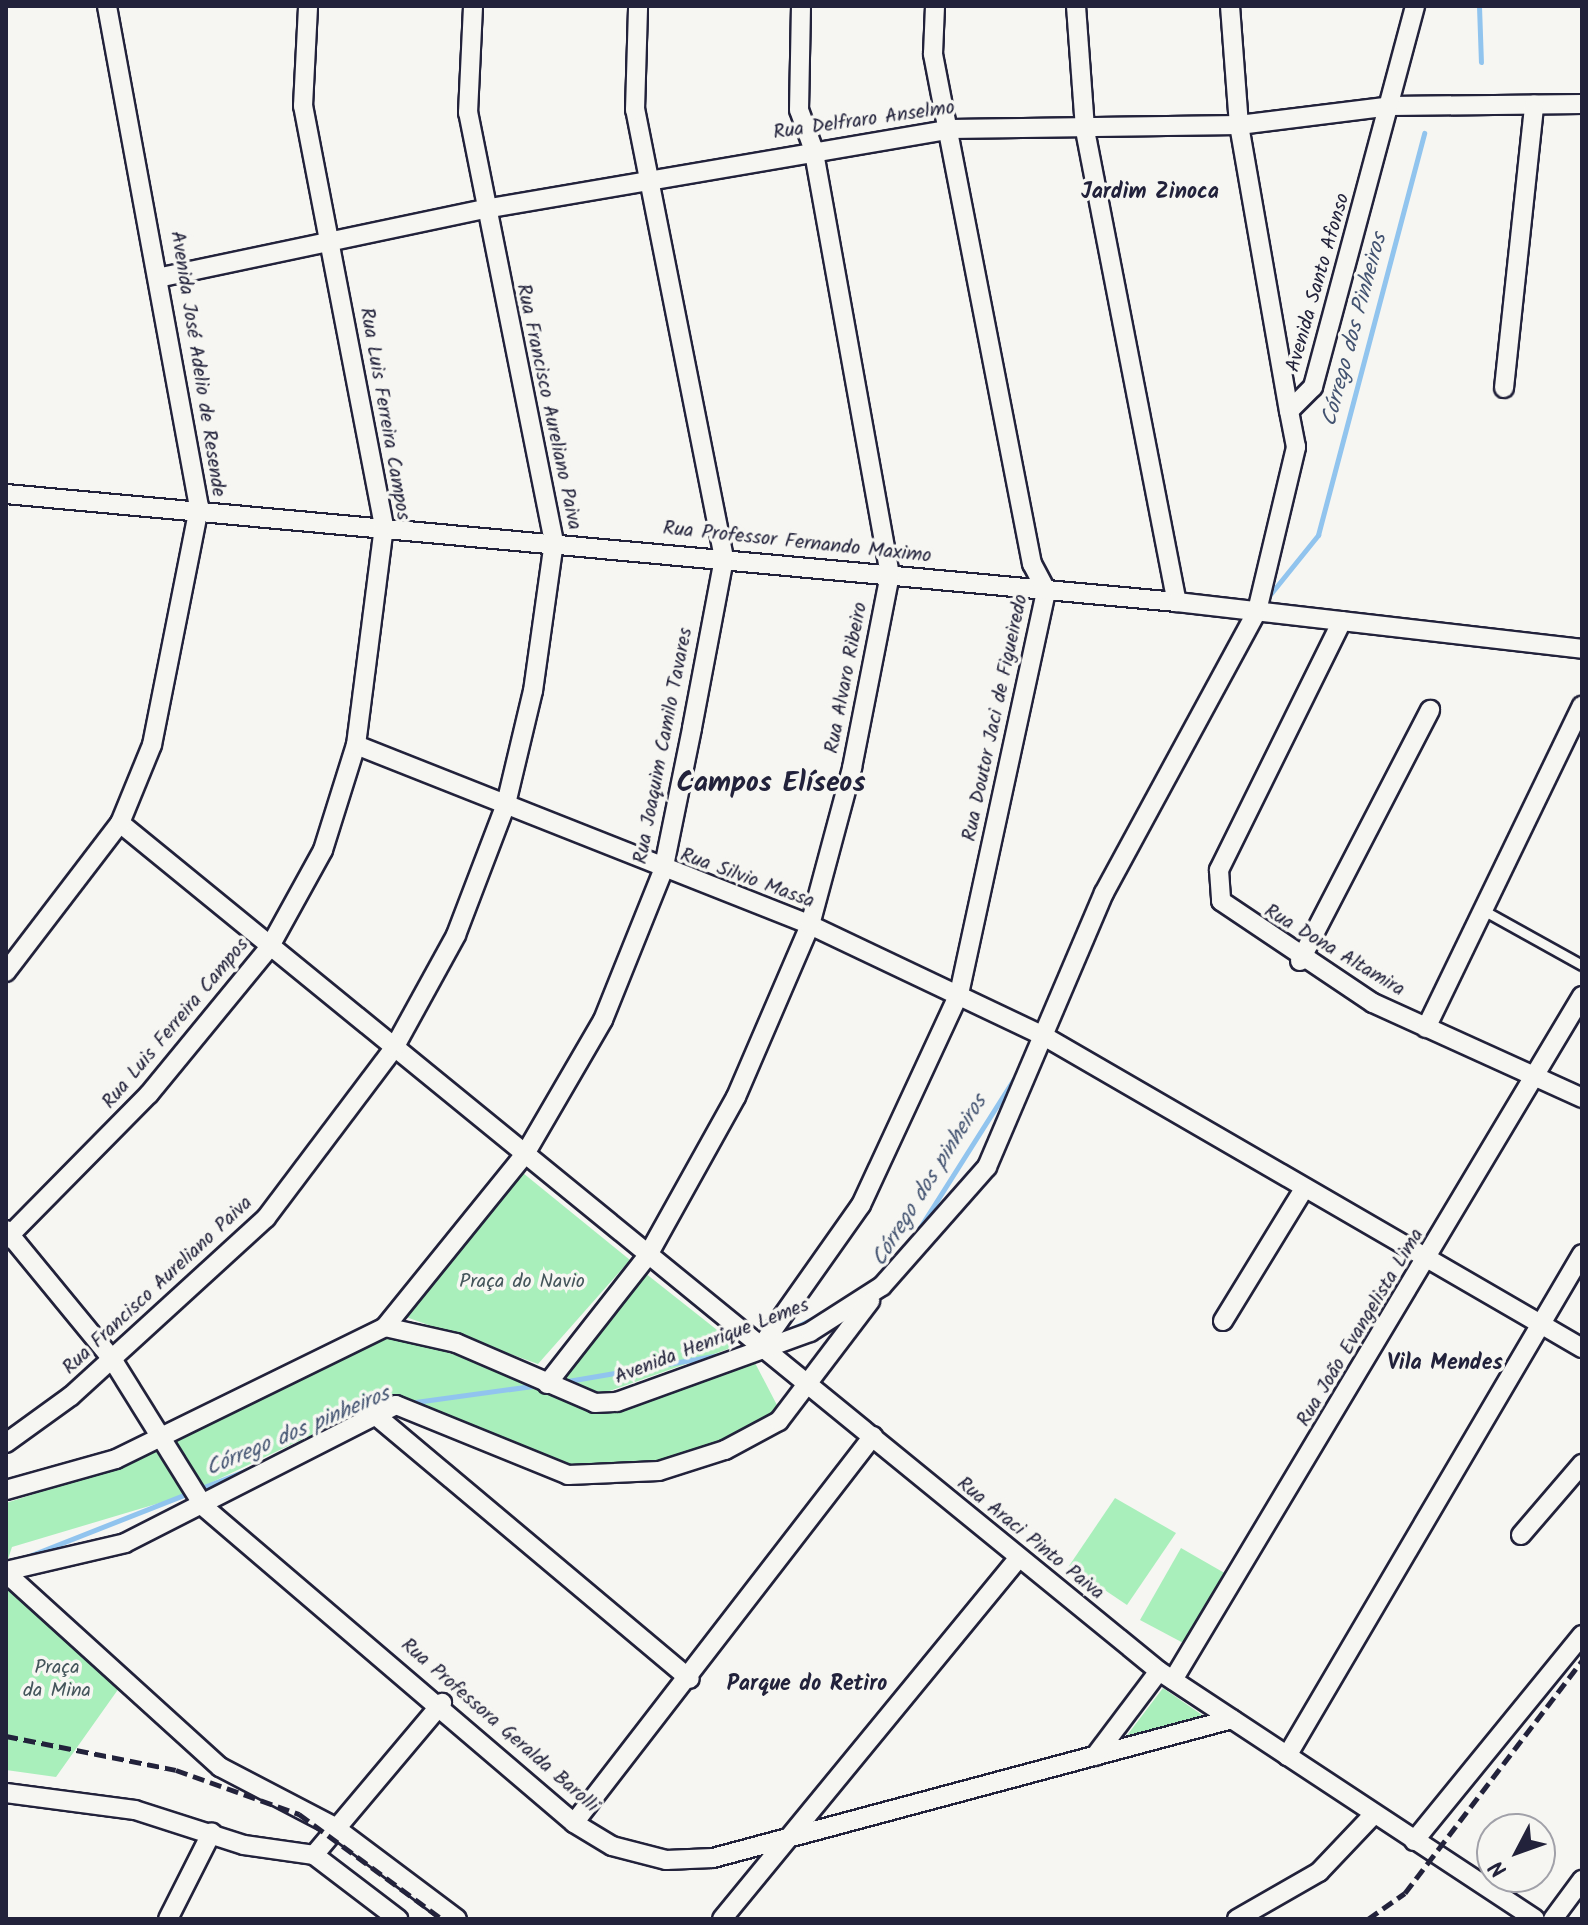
<!DOCTYPE html>
<meta charset="utf-8">
<style>
body{margin:0}
#map{position:relative;width:1588px;height:1925px;overflow:hidden;background:#f6f6f2;font-family:Kalam,sans-serif}
div>[style]{position:absolute}
.green>*{inset:0;background:#a9efbb}
.stream>*{height:5px;margin:-2.5px;padding:0 2.5px;transform-origin:2.5px;border-radius:2.5px;background:#91c4ee}
.roads{filter:drop-shadow(2px 0 #22223b) drop-shadow(-2px 0 #22223b) drop-shadow(0 2px #22223b) drop-shadow(0 -2px #22223b)}
.service>*{height:9px;margin:-4.5px;padding:0 4.5px;transform-origin:4.5px;border-radius:4.5px;background:#f6f6f2}
.minor>*{height:18px;margin:-9px;padding:0 9px;transform-origin:9px;border-radius:9px;background:#f6f6f2}
.rail>*{height:5px;margin-top:-2.5px;transform-origin:0;background:repeating-linear-gradient(90deg,#22223b 0 12px,transparent 0 18px)}
span{translate:-50% -50%;white-space:nowrap;text-align:center;line-height:1.15;-webkit-text-stroke:7px #f6f6f2;paint-order:stroke}
.street-label{font-size:20px;color:#22223b}
.park-label{font-size:20px;color:#44555b}
.neighbourhood-label{font-size:22px;color:#22223b;font-weight:700}
.water-label{font-size:22px;color:#435371;font-style:italic}
.district-label{font-size:28px;color:#22223b;font-weight:700}
.frame{position:absolute;inset:0;border:8px solid #22223b;pointer-events:none}
.north{position:absolute;left:1476px;top:1813px;width:80px;height:80px;box-sizing:border-box;background:#f6f6f2;border:2px solid #a1a1a9;border-radius:50%;rotate:229deg;font-size:22px;font-weight:700;line-height:32px;text-align:center;color:#22223b}
.north::after{content:'';display:block;margin:auto;width:28px;height:36px;background:#22223b;clip-path:polygon(50% 0,100% 100%,50% 72%,0 100%)}
</style>
<div id="map">
<div class="green">
<div style="clip-path:polygon(523px 1173px,630px 1260px,538px 1364px,406px 1317px)"></div>
<div style="clip-path:polygon(645px 1273px,731px 1341px,728px 1349px,604px 1393px,561px 1382px)"></div>
<div style="clip-path:polygon(387px 1335px,504px 1369px,579px 1406px,753px 1359px,779px 1409px,720px 1451px,659px 1471px,570px 1466px,397px 1394px,183px 1496px,12px 1547px,6px 1565px,129px 1674px,56px 1777px,6px 1770px,6px 1503px,121px 1466px)"></div>
<div style="clip-path:polygon(1115px 1498px,1176px 1533px,1127px 1605px,1069px 1566px)"></div>
<div style="clip-path:polygon(1181px 1548px,1228px 1575px,1187px 1645px,1140px 1620px)"></div>
<div style="clip-path:polygon(1163px 1688px,1205px 1717px,1125px 1738px)"></div>
</div>
<div class="stream">
<div style="left:1479px;top:6px;width:56px;rotate:88deg"></div>
<div style="left:1268px;top:597px;width:80px;rotate:-51.1deg"></div>
<div style="left:1318px;top:535px;width:416px;rotate:-75.2deg"></div>
<div style="left:912px;top:1240px;width:202px;rotate:-57.7deg"></div>
<div style="left:783px;top:1333px;width:47px;rotate:-25.5deg"></div>
<div style="left:562px;top:1382px;width:166px;rotate:-9.7deg"></div>
<div style="left:408px;top:1403px;width:133px;rotate:-7.8deg"></div>
<div style="left:6px;top:1565px;width:268px;rotate:-21.5deg"></div>
</div>
<div class="roads">
<div class="service">
<div style="left:1483px;top:910px;width:113px;rotate:29.1deg"></div>
</div>
<div class="minor">
<div style="left:1076px;top:6px;width:124px;rotate:85.8deg"></div>
<div style="left:1085px;top:130px;width:481px;rotate:79deg"></div>
<div style="left:1230px;top:6px;width:119px;rotate:85.7deg"></div>
<div style="left:1239px;top:125px;width:290px;rotate:80.1deg"></div>
<div style="left:162px;top:277px;width:329px;rotate:-11.9deg"></div>
<div style="left:484px;top:209px;width:473px;rotate:-9.7deg"></div>
<div style="left:950px;top:129px;width:289px;rotate:-0.8deg"></div>
<div style="left:1239px;top:125px;width:153px;rotate:-7.1deg"></div>
<div style="left:1391px;top:106px;width:191px;rotate:-0.6deg"></div>
<div style="left:1504px;top:388px;width:285px;rotate:-83.9deg"></div>
<div style="left:6px;top:494px;width:1176px;rotate:5.27deg"></div>
<div style="left:1177px;top:602px;width:408px;rotate:6.6deg"></div>
<div style="left:1342px;top:621px;width:278px;rotate:116.3deg"></div>
<div style="left:1219px;top:870px;width:31px;rotate:86deg"></div>
<div style="left:1221px;top:901px;width:183px;rotate:33.9deg"></div>
<div style="left:1373px;top:1003px;width:230px;rotate:24.4deg"></div>
<div style="left:356px;top:745px;width:488px;rotate:21.6deg"></div>
<div style="left:810px;top:925px;width:257px;rotate:25.4deg"></div>
<div style="left:1042px;top:1035px;width:624px;rotate:30.1deg"></div>
<div style="left:120px;top:823px;width:1341px;rotate:39.22deg"></div>
<div style="left:1159px;top:1671px;width:450px;rotate:33.4deg"></div>
<div style="left:1300px;top:961px;width:283px;rotate:-62.6deg"></div>
<div style="left:6px;top:972px;width:188px;rotate:-52.6deg"></div>
<div style="left:120px;top:823px;width:84px;rotate:-67.7deg"></div>
<div style="left:152px;top:745px;width:243px;rotate:-78.8deg"></div>
<div style="left:199px;top:507px;width:509px;rotate:-100.41deg"></div>
<div style="left:1426px;top:1028px;width:358px;rotate:-64.2deg"></div>
<div style="left:6px;top:1230px;width:167px;rotate:50.6deg"></div>
<div style="left:112px;top:1359px;width:174px;rotate:58.1deg"></div>
<div style="left:204px;top:1507px;width:487px;rotate:40.5deg"></div>
<div style="left:574px;top:1823px;width:44px;rotate:31.2deg"></div>
<div style="left:612px;top:1846px;width:56px;rotate:14.5deg"></div>
<div style="left:666px;top:1860px;width:47px;rotate:-2.4deg"></div>
<div style="left:713px;top:1858px;width:537px;rotate:-14.99deg"></div>
<div style="left:6px;top:1239px;width:204px;rotate:-45.4deg"></div>
<div style="left:149px;top:1094px;width:189px;rotate:-50.6deg"></div>
<div style="left:269px;top:948px;width:112px;rotate:-61.1deg"></div>
<div style="left:323px;top:850px;width:110px;rotate:-72.6deg"></div>
<div style="left:356px;top:745px;width:221px;rotate:-82.7deg"></div>
<div style="left:384px;top:526px;width:428px;rotate:-100.9deg"></div>
<div style="left:303px;top:106px;width:100px;rotate:-87.1deg"></div>
<div style="left:1223px;top:1321px;width:155px;rotate:-58.5deg"></div>
<div style="left:385px;top:1327px;width:223px;rotate:-51deg"></div>
<div style="left:525px;top:1154px;width:155px;rotate:-59.8deg"></div>
<div style="left:603px;top:1020px;width:161px;rotate:-68.1deg"></div>
<div style="left:663px;top:871px;width:146px;rotate:-78.5deg"></div>
<div style="left:692px;top:728px;width:173px;rotate:-79.3deg"></div>
<div style="left:724px;top:558px;width:457px;rotate:-101.2deg"></div>
<div style="left:635px;top:110px;width:104px;rotate:-88.3deg"></div>
<div style="left:760px;top:1348px;width:175px;rotate:-54.8deg"></div>
<div style="left:861px;top:1205px;width:233px;rotate:-65.1deg"></div>
<div style="left:959px;top:994px;width:413px;rotate:-77.8deg"></div>
<div style="left:1046px;top:590px;width:30px;rotate:-118deg"></div>
<div style="left:1032px;top:564px;width:520px;rotate:-100.99deg"></div>
<div style="left:933px;top:54px;width:48px;rotate:-87.6deg"></div>
<div style="left:547px;top:1384px;width:164px;rotate:-51.9deg"></div>
<div style="left:648px;top:1255px;width:181px;rotate:-60.9deg"></div>
<div style="left:736px;top:1097px;width:187px;rotate:-66.7deg"></div>
<div style="left:810px;top:925px;width:163px;rotate:-75deg"></div>
<div style="left:852px;top:768px;width:197px;rotate:-78.9deg"></div>
<div style="left:890px;top:575px;width:434px;rotate:-100.2deg"></div>
<div style="left:813px;top:148px;width:40px;rotate:-110.2deg"></div>
<div style="left:799px;top:110px;width:104px;rotate:-88.9deg"></div>
<div style="left:374px;top:1414px;width:412px;rotate:40deg"></div>
<div style="left:6px;top:1443px;width:80px;rotate:-35.9deg"></div>
<div style="left:71px;top:1396px;width:264px;rotate:-42.4deg"></div>
<div style="left:266px;top:1218px;width:213px;rotate:-53deg"></div>
<div style="left:394px;top:1048px;width:129px;rotate:-61.2deg"></div>
<div style="left:456px;top:935px;width:140px;rotate:-69.1deg"></div>
<div style="left:506px;top:804px;width:116px;rotate:-76.6deg"></div>
<div style="left:533px;top:691px;width:150px;rotate:-82deg"></div>
<div style="left:554px;top:542px;width:438px;rotate:-101.3deg"></div>
<div style="left:468px;top:113px;width:107px;rotate:-87.3deg"></div>
<div style="left:6px;top:1490px;width:114px;rotate:-15.7deg"></div>
<div style="left:116px;top:1459px;width:300px;rotate:-26.1deg"></div>
<div style="left:385px;top:1327px;width:73px;rotate:12.7deg"></div>
<div style="left:456px;top:1343px;width:151px;rotate:23.3deg"></div>
<div style="left:595px;top:1403px;width:22px;rotate:-3deg"></div>
<div style="left:617px;top:1402px;width:205px;rotate:-19.9deg"></div>
<div style="left:810px;top:1332px;width:85px;rotate:-32.6deg"></div>
<div style="left:882px;top:1286px;width:159px;rotate:-48.6deg"></div>
<div style="left:987px;top:1167px;width:298px;rotate:-66.9deg"></div>
<div style="left:1104px;top:893px;width:321px;rotate:-61.5deg"></div>
<div style="left:1257px;top:611px;width:169px;rotate:-76.6deg"></div>
<div style="left:1296px;top:447px;width:37px;rotate:-101deg"></div>
<div style="left:1289px;top:411px;width:34px;rotate:-45deg"></div>
<div style="left:1313px;top:387px;width:394px;rotate:-75deg"></div>
<div style="left:1521px;top:1535px;width:94px;rotate:-49.3deg"></div>
<div style="left:6px;top:1571px;width:122px;rotate:-13.2deg"></div>
<div style="left:125px;top:1543px;width:304px;rotate:-27deg"></div>
<div style="left:396px;top:1405px;width:186px;rotate:22.1deg"></div>
<div style="left:568px;top:1475px;width:91px;rotate:-2.5deg"></div>
<div style="left:659px;top:1471px;width:69px;rotate:-17.7deg"></div>
<div style="left:725px;top:1450px;width:61px;rotate:-28.2deg"></div>
<div style="left:779px;top:1421px;width:151px;rotate:-52.8deg"></div>
<div style="left:6px;top:1573px;width:289px;rotate:42.2deg"></div>
<div style="left:220px;top:1767px;width:127px;rotate:27.6deg"></div>
<div style="left:333px;top:1826px;width:155px;rotate:36.9deg"></div>
<div style="left:1173px;top:1680px;width:797px;rotate:-59.12deg"></div>
<div style="left:1095px;top:1756px;width:106px;rotate:-53deg"></div>
<div style="left:1287px;top:1756px;width:582px;rotate:-59.56deg"></div>
<div style="left:6px;top:1793px;width:130px;rotate:7.5deg"></div>
<div style="left:135px;top:1810px;width:114px;rotate:17.8deg"></div>
<div style="left:244px;top:1845px;width:71px;rotate:8.1deg"></div>
<div style="left:314px;top:1855px;width:106px;rotate:37.3deg"></div>
<div style="left:574px;top:1823px;width:489px;rotate:-52.3deg"></div>
<div style="left:1414px;top:1841px;width:266px;rotate:-50.8deg"></div>
<div style="left:314px;top:1855px;width:199px;rotate:-49.9deg"></div>
<div style="left:168px;top:1919px;width:97px;rotate:-63.2deg"></div>
<div style="left:722px;top:1919px;width:465px;rotate:-50.6deg"></div>
<div style="left:1237px;top:1919px;width:95px;rotate:-29.8deg"></div>
<div style="left:1319px;top:1872px;width:80px;rotate:-46.5deg"></div>
<div style="left:1553px;top:1919px;width:49px;rotate:-53.4deg"></div>
</div>
</div>
<div class="rail">
<div style="left:6px;top:1736px;width:173px;rotate:11.3deg"></div>
<div style="left:176px;top:1770px;width:131px;rotate:19.7deg"></div>
<div style="left:299px;top:1814px;width:177px;rotate:36.3deg"></div>
<div style="left:1368px;top:1919px;width:45px;rotate:-35.1deg"></div>
<div style="left:1405px;top:1893px;width:292px;rotate:-52.7deg"></div>
</div>
<div class="street-label">
<span style="left:864px;top:121px;rotate:-8deg">Rua Delfraro Anselmo</span>
<span style="left:1319px;top:283px;rotate:-74deg">Avenida Santo Afonso</span>
<span style="left:197px;top:364px;rotate:81deg">Avenida José Adelio de Resende</span>
<span style="left:548px;top:407px;rotate:78deg">Rua Francisco Aureliano Paiva</span>
<span style="left:384px;top:414px;rotate:80deg">Rua Luis Ferreira Campos</span>
<span style="left:797px;top:543px;rotate:6deg">Rua Professor Fernando Maximo</span>
<span style="left:847px;top:678px;rotate:-79deg">Rua Alvaro Ribeiro</span>
<span style="left:996px;top:718px;rotate:-78deg">Rua Doutor Jaci de Figueiredo</span>
<span style="left:664px;top:746px;rotate:-79deg">Rua Joaquim Camilo Tavares</span>
<span style="left:747px;top:879px;rotate:20deg">Rua Silvio Massa</span>
<span style="left:1334px;top:951px;rotate:31deg">Rua Dona Altamira</span>
<span style="left:176px;top:1024px;rotate:-50deg">Rua Luis Ferreira Campos</span>
<span style="left:158px;top:1286px;rotate:-43deg">Rua Francisco Aureliano Paiva</span>
<span style="left:1361px;top:1328px;rotate:-59deg">Rua João Evangelista Lima</span>
<span style="left:712px;top:1342px;rotate:-21deg">Avenida Henrique Lemes</span>
<span style="left:1030px;top:1539px;rotate:39deg">Rua Araci Pinto Paiva</span>
<span style="left:499px;top:1726px;rotate:41deg">Rua Professora Geralda Barolli</span>
</div>
<div class="park-label">
<span style="left:522px;top:1282px">Praça do Navio</span>
<span style="left:57px;top:1680px">Praça<br>da Mina</span>
</div>
<div class="neighbourhood-label">
<span style="left:1150px;top:193px">Jardim Zinoca</span>
<span style="left:1445px;top:1364px">Vila Mendes</span>
<span style="left:807px;top:1685px">Parque do Retiro</span>
</div>
<div class="water-label">
<span style="left:1355px;top:330px;rotate:-75deg">Córrego dos Pinheiros</span>
<span style="left:930px;top:1181px;rotate:-58deg">Córrego dos pinheiros</span>
<span style="left:298px;top:1432px;rotate:-23deg">Córrego dos pinheiros</span>
</div>
<div class="district-label">
<span style="left:771px;top:784px">Campos Elíseos</span>
</div>
<div class="frame"></div>
<div class="north">N</div>
</div>
